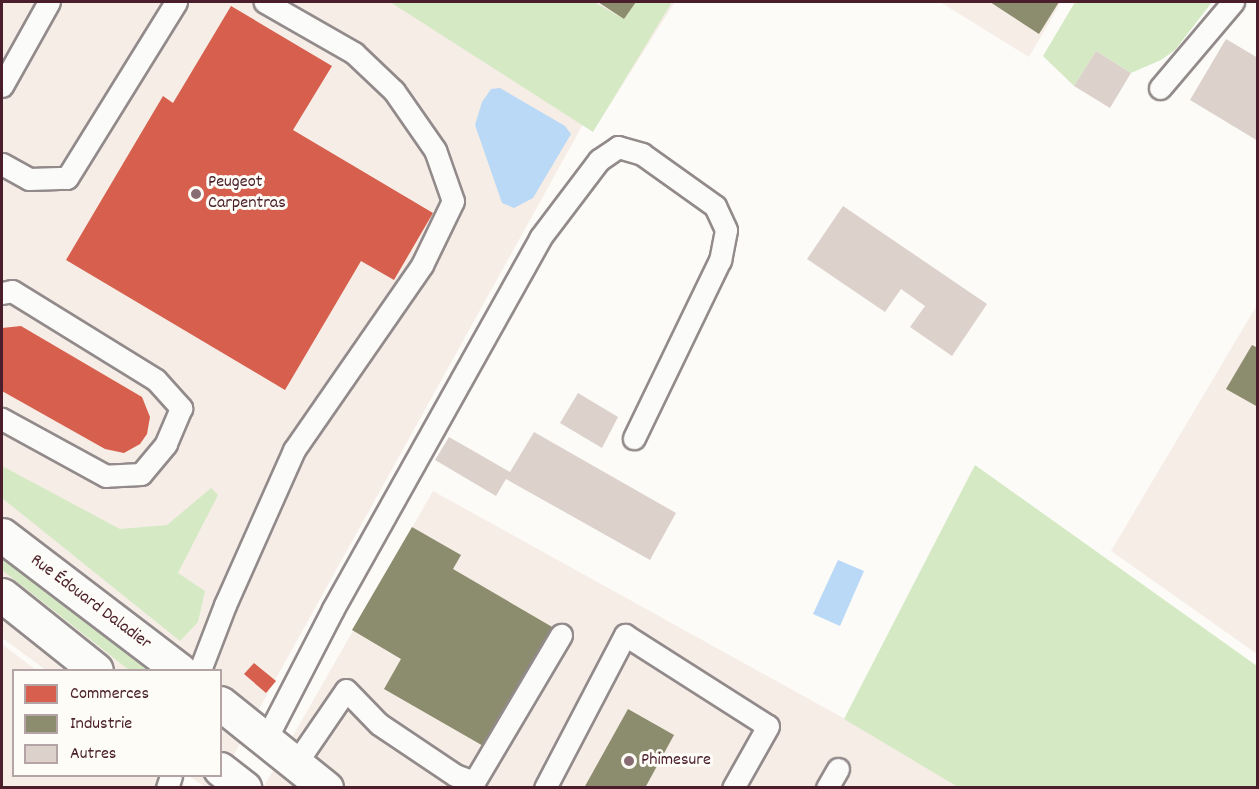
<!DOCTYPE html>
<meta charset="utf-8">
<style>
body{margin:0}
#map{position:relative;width:1259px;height:789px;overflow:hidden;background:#fcfbf8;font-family:Dekko,sans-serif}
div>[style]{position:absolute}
.built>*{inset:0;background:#f6ede6}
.green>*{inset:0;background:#d5eac4}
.water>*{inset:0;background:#b9d9f7}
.shops>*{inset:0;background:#d6604d}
.industry>*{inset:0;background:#8c8c6e}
.building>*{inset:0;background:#dcd1cb}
.roads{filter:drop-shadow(2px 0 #928a8b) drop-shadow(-2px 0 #928a8b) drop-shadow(0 2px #928a8b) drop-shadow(0 -2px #928a8b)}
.lane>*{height:21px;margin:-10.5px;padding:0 10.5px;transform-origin:10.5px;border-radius:10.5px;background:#fbfbf9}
.street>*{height:33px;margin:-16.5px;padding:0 16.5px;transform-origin:16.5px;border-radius:16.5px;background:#fbfbf9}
.dots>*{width:16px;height:16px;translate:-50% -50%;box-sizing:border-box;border:3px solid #fdfcf7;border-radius:50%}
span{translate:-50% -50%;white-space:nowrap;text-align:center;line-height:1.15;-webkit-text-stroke:6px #fdfcf7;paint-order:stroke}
.poi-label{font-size:18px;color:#4a1f2b}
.left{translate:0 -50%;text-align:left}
.street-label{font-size:18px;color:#4a1f2b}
.frame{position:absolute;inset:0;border:3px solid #4a1f2b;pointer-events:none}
.legend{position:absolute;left:12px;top:669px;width:210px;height:108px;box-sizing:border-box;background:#fdfcf7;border:2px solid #b5a4a5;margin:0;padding:8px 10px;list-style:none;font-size:18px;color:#4a1f2b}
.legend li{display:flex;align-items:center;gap:12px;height:30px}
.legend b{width:30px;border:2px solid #b5a4a5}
</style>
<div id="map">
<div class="built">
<div style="clip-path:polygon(2px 2px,675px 2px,599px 122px,587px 117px,216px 787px,205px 787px,189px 776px,220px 776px,220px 670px,46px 670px,2px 638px)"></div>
<div style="clip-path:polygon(940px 2px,1061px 2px,1029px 57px)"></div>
<div style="clip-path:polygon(1257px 305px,1257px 654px,1111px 551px)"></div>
<div style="clip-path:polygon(433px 491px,968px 787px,263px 788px)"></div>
<div style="clip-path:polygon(2px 644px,36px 670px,14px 670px,14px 776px,172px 776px,187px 787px,2px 787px)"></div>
</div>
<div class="green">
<div style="clip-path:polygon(390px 2px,594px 2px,624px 19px,636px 2px,672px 2px,593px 132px)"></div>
<div style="clip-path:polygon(1075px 2px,1212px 2px,1175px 50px,1161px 60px,1131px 73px,1096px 51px,1074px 86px,1043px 56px)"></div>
<div style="clip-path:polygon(975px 465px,1257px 666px,1257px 787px,958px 787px,844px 719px)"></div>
<div style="clip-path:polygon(2px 466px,120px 529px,167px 525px,211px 488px,218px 495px,178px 573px,205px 591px,198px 622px,180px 641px,2px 498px)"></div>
<div style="clip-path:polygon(2px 551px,155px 670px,129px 670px,2px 570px)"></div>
</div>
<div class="water">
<div style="clip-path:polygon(500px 88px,565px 126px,571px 134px,533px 198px,514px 208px,502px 203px,475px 125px,482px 102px,491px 89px)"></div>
<div style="clip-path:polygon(838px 560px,864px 571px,840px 626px,813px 614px)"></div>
</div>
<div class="shops">
<div style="clip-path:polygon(231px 6px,332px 66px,293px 130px,433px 213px,394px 280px,361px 261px,285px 390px,66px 260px,163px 96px,173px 103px)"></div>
<div style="clip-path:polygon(21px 326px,142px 397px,150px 417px,147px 434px,140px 444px,124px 453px,105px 449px,2px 391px,2px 328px)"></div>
<div style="clip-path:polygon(254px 663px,276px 681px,266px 693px,244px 674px)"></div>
</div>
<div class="industry">
<div style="clip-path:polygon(598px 2px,636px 2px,624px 19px)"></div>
<div style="clip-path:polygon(990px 2px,1059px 2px,1039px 34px)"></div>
<div style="clip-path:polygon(1252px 345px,1258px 348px,1258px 407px,1226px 389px)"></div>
<div style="clip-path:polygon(412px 527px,461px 555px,453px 569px,554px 628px,485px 747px,384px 689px,401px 659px,352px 630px)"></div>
<div style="clip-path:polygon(628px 709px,674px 735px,645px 788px,584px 788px)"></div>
</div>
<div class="building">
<div style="clip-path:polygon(1226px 39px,1258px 58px,1258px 141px,1190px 100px)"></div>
<div style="clip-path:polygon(1096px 51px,1131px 73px,1110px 108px,1074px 86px)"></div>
<div style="clip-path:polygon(843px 206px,987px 304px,952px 356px,910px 327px,925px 306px,901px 289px,885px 312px,807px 259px)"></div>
<div style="clip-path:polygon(578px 393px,618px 417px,602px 448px,560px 423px)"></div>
<div style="clip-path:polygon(534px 432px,676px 513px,650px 560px,506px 479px,496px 496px,435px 460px,449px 437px,510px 472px)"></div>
</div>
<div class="roads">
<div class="lane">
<div style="left:2px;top:86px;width:96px;rotate:-60.8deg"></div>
<div style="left:1160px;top:88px;width:113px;rotate:-49.7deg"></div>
<div style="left:2px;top:164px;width:31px;rotate:29deg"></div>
<div style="left:29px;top:179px;width:38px;rotate:-2deg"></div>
<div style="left:67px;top:178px;width:207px;rotate:-58.2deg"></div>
<div style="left:2px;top:293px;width:10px;rotate:-11deg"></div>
<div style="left:12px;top:291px;width:169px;rotate:31.7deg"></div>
<div style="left:156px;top:380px;width:38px;rotate:48deg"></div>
<div style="left:181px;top:408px;width:39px;rotate:113deg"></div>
<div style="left:166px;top:444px;width:39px;rotate:130deg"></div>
<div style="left:141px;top:474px;width:35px;rotate:177deg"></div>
<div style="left:106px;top:476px;width:119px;rotate:-151.3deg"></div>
<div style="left:200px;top:670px;width:70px;rotate:-69deg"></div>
<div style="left:225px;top:605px;width:170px;rotate:-66deg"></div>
<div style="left:294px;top:450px;width:225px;rotate:-55.3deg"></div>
<div style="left:422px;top:265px;width:71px;rotate:-64.2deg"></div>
<div style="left:453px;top:201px;width:54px;rotate:-109.4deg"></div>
<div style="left:435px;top:150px;width:72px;rotate:-124.8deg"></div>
<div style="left:394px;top:91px;width:55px;rotate:-136.5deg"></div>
<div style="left:354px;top:53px;width:103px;rotate:-150.2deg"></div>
<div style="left:266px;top:739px;width:146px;rotate:-62.7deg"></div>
<div style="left:333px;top:609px;width:425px;rotate:-60.8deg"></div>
<div style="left:540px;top:238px;width:98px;rotate:-52.9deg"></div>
<div style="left:599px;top:160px;width:23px;rotate:-34deg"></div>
<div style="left:618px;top:147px;width:25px;rotate:16deg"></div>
<div style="left:642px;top:154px;width:90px;rotate:35.5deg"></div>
<div style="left:715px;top:206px;width:26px;rotate:65deg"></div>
<div style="left:726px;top:230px;width:31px;rotate:101deg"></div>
<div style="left:720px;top:260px;width:198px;rotate:115.8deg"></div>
<div style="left:296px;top:763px;width:88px;rotate:-55.6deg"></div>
<div style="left:346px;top:690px;width:47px;rotate:45.9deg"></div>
<div style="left:379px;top:724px;width:92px;rotate:33.9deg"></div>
<div style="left:455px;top:775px;width:20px;rotate:20deg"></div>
<div style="left:474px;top:782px;width:171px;rotate:-59.4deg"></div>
<div style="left:167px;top:788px;width:13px;rotate:-72deg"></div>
<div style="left:545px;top:788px;width:173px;rotate:-62.4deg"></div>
<div style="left:625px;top:635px;width:169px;rotate:32.5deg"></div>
<div style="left:768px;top:726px;width:71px;rotate:119.4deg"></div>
<div style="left:827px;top:788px;width:22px;rotate:-60deg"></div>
</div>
<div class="street">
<div style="left:2px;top:535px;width:223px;rotate:37.3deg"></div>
<div style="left:2px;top:595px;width:120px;rotate:38.6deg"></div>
<div style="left:220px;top:703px;width:136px;rotate:38.7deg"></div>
<div style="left:220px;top:769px;width:31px;rotate:38deg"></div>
</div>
</div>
<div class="dots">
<div style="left:196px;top:194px;background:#886c73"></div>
<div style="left:629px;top:761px;background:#886c73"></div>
</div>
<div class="poi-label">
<span class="left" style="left:208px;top:194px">Peugeot<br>Carpentras</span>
<span class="left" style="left:641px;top:761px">Phimesure</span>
</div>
<div class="street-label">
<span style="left:90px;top:603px;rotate:37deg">Rue Édouard Daladier</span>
</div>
<div class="frame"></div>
<ul class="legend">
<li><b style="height:16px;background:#d6604d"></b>Commerces</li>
<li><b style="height:16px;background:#8c8c6e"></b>Industrie</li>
<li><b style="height:16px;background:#dcd1cb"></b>Autres</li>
</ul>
</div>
